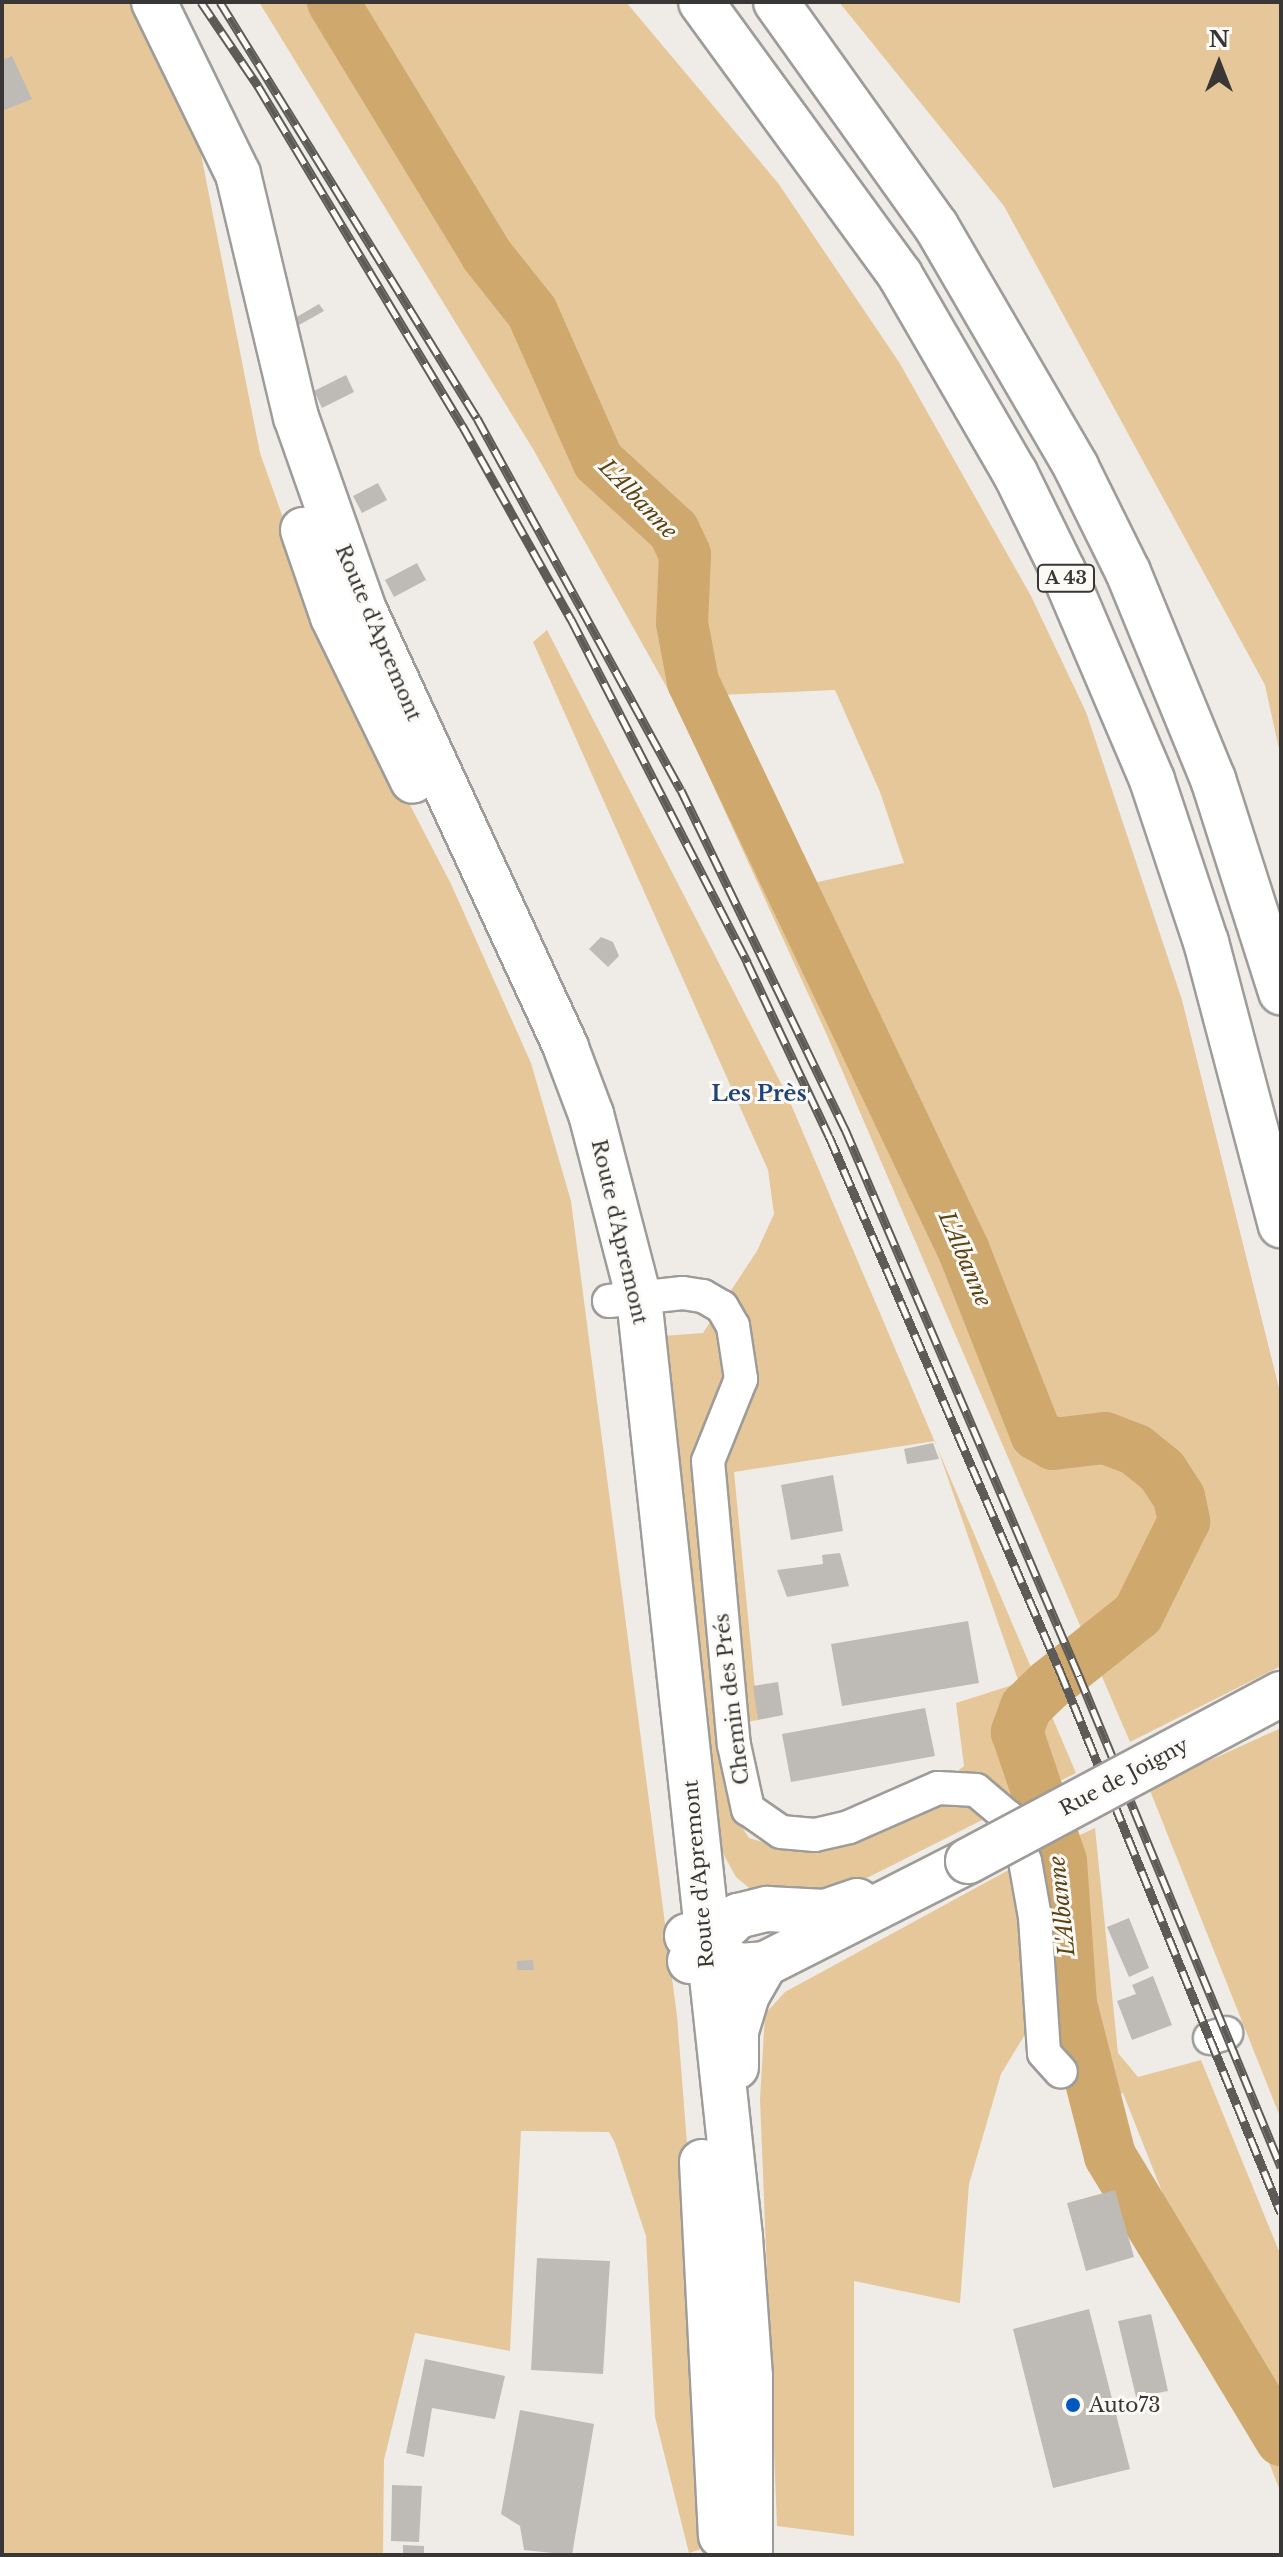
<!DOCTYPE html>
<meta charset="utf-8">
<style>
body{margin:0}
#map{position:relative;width:1283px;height:2557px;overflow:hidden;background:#efece8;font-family:"Libre Baskerville",serif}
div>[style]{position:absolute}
.green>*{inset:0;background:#e5c799}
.river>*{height:52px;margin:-26px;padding:0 26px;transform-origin:26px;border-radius:26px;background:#cea86d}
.building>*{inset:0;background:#bebbb7}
.roads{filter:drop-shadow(2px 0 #9e9c98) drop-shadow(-2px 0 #9e9c98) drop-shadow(0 2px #9e9c98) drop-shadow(0 -2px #9e9c98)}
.minor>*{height:32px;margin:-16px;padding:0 16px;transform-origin:16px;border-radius:16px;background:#fff}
.secondary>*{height:44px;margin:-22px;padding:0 22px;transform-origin:22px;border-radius:22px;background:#fff}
.motorway>*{height:44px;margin:-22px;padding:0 22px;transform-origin:22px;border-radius:22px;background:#fff}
.rail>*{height:9px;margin-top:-4.5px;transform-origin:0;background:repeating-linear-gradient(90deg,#fcfaf6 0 18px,#5c5b58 0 36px);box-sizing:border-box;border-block:2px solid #5c5b58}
.bridges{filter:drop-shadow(2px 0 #9e9c98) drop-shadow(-2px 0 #9e9c98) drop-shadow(0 2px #9e9c98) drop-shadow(0 -2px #9e9c98)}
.secondary-bridge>*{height:44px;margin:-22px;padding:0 22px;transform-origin:22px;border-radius:22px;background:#fff}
.dots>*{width:22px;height:22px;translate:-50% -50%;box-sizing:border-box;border:4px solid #fcfaf6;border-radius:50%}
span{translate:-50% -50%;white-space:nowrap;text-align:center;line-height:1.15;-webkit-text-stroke:6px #fcfaf6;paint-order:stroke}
.shield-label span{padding:2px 6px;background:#fcfaf6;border:2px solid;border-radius:6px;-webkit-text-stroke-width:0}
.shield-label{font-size:18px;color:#383735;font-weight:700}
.street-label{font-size:20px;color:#383735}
.poi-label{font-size:20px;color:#383735}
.left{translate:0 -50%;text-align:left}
.water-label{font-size:22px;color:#5d4314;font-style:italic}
.neighbourhood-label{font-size:22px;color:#1f4479;font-weight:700}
.frame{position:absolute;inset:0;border:4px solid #383735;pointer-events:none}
.north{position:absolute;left:1179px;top:24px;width:80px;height:80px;-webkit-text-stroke:6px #fcfaf6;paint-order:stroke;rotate:0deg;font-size:22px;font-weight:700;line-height:32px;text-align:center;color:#383735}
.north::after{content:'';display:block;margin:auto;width:28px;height:36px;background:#383735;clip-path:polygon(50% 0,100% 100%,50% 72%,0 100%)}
</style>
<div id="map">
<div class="green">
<div style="clip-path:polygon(2px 2px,132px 2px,169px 60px,198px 139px,260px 453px,331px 653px,451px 884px,531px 1063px,571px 1201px,677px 2016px,699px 2296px,707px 2547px,689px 2553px,655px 2417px,646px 2236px,615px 2143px,609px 2132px,521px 2131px,510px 2351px,415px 2333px,384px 2460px,383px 2555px,2px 2555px)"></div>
<div style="clip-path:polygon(evenodd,259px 2px,626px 2px,778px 183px,899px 362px,1031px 596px,1086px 712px,1182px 1000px,1281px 1396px,1281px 1666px,1130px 1742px,826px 1033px,675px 702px,533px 449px,259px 2px,835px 690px,880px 792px,904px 863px,813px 883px,721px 695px,835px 690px)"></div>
<div style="clip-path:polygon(839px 2px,1281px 2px,1281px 758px,1265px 685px,1004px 206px)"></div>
<div style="clip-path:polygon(evenodd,547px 630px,787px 1095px,1076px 1773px,827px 1898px,755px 1893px,736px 1877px,719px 1846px,663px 1336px,703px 1333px,757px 1251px,774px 1214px,768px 1170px,533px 642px,547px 630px,935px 1441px,1019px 1683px,956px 1703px,964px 1766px,903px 1814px,826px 1848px,790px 1850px,749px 1838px,731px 1810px,697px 1475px,747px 1722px,758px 1720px,734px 1472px,935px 1441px)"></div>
<div style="clip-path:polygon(1281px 1728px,1281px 2119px,1149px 1788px)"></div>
<div style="clip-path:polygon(1095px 1828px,1118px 2053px,1138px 2077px,1201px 2060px,1281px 2256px,1281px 2493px,1123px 2093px,1074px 2109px,1047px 2017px,1033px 1857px)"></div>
<div style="clip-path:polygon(1016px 1866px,1029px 2028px,1001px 2074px,969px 2184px,960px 2303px,854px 2281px,854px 2536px,777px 2526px,760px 2099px,765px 2014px,785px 1992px)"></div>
</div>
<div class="river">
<div style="left:333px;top:2px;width:295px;rotate:58.7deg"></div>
<div style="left:486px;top:254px;width:74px;rotate:51.6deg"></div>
<div style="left:532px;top:312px;width:163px;rotate:66.1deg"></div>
<div style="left:598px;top:461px;width:103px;rotate:42.6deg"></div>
<div style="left:674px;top:531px;width:26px;rotate:65deg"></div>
<div style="left:685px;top:555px;width:68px;rotate:92.5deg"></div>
<div style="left:682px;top:623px;width:60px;rotate:79.4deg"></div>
<div style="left:693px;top:682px;width:630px;rotate:64.53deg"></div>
<div style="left:964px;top:1251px;width:197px;rotate:68.5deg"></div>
<div style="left:1036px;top:1434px;width:20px;rotate:30deg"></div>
<div style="left:1053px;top:1444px;width:52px;rotate:-6.6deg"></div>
<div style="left:1105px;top:1438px;width:33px;rotate:21deg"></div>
<div style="left:1136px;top:1450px;width:33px;rotate:39deg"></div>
<div style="left:1162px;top:1471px;width:31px;rotate:57deg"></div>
<div style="left:1179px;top:1497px;width:25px;rotate:78deg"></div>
<div style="left:1184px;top:1521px;width:104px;rotate:116.3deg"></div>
<div style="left:1138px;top:1614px;width:114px;rotate:141.4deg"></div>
<div style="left:1049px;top:1685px;width:32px;rotate:136deg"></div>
<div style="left:1026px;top:1707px;width:27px;rotate:110deg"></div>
<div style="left:1017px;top:1732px;width:136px;rotate:71.2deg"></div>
<div style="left:1061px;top:1861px;width:143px;rotate:86deg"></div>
<div style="left:1071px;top:2004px;width:157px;rotate:75.6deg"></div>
<div style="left:1110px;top:2156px;width:332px;rotate:58.9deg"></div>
</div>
<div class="building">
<div style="clip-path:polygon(12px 56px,32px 99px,2px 111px,2px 60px)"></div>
<div style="clip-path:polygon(319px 304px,324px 311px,292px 329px,288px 322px)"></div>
<div style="clip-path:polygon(346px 375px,354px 392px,322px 408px,314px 391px)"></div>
<div style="clip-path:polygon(378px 483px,387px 500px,362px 513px,353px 496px)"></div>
<div style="clip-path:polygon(417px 563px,426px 580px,394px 597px,385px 580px)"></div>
<div style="clip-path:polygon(601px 937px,613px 942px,619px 956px,608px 967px,589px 949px)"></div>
<div style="clip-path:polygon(933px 1443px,939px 1459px,907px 1464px,904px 1449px)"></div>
<div style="clip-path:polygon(833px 1475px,843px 1531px,791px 1540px,781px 1485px)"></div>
<div style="clip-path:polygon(840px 1553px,849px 1586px,787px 1597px,777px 1570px,823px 1564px,822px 1555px)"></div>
<div style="clip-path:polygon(968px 1621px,979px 1683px,842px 1706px,831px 1644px)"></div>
<div style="clip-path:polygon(778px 1682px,783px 1715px,758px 1720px,753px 1686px)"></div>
<div style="clip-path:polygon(925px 1708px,935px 1756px,791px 1782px,782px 1734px)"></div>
<div style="clip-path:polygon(1129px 1918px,1149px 1968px,1129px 1977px,1107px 1927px)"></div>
<div style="clip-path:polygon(533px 1960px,534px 1970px,517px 1970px,517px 1961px)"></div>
<div style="clip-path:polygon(1153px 1976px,1172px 2025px,1132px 2040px,1117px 2001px,1136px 1994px,1132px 1985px)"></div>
<div style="clip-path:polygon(1115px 2190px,1134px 2257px,1086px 2271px,1067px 2203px)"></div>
<div style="clip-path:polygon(537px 2258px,610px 2261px,603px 2374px,531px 2370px)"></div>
<div style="clip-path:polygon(1089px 2309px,1130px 2469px,1053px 2488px,1013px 2329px)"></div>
<div style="clip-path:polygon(1151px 2314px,1168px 2391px,1136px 2397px,1118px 2321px)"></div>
<div style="clip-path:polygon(425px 2359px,505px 2376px,495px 2419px,432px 2408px,424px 2457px,406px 2453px)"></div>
<div style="clip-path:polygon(520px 2410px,594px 2424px,572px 2555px,524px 2550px,520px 2526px,501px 2514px)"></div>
<div style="clip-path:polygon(392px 2485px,422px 2486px,419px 2542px,391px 2541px)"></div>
<div style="clip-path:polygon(403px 2545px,424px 2546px,424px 2555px,403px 2555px)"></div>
</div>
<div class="roads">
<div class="minor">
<div style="left:609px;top:1301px;width:74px;rotate:-6.2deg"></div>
<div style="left:683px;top:1293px;width:20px;rotate:9deg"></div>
<div style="left:703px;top:1296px;width:22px;rotate:30deg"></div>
<div style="left:722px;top:1307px;width:22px;rotate:60deg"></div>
<div style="left:733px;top:1326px;width:54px;rotate:81.4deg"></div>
<div style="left:741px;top:1379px;width:88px;rotate:111.9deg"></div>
<div style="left:708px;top:1461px;width:285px;rotate:84.8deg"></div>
<div style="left:734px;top:1745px;width:66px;rotate:77.7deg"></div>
<div style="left:748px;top:1809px;width:40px;rotate:34.9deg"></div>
<div style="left:781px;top:1832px;width:34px;rotate:5deg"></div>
<div style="left:815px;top:1835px;width:35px;rotate:-13deg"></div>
<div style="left:849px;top:1827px;width:97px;rotate:-23.7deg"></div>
<div style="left:938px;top:1788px;width:38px;rotate:3deg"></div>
<div style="left:976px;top:1790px;width:42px;rotate:40.2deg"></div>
<div style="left:1008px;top:1817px;width:47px;rotate:68.9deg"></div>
<div style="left:1025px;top:1861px;width:57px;rotate:79.9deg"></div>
<div style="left:1035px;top:1917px;width:136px;rotate:86.2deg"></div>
<div style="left:1044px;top:2053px;width:25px;rotate:48deg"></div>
<div style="left:1210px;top:2038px;width:17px;rotate:-17deg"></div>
</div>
<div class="secondary">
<div style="left:154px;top:2px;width:191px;rotate:64deg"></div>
<div style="left:238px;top:174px;width:250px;rotate:76.6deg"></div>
<div style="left:296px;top:417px;width:205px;rotate:70.6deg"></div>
<div style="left:364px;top:610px;width:482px;rotate:65.2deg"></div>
<div style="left:566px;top:1048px;width:71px;rotate:69.3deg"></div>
<div style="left:591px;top:1114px;width:190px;rotate:75.4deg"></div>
<div style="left:639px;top:1298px;width:944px;rotate:83.86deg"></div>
<div style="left:740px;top:2237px;width:140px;rotate:85.9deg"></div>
<div style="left:750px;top:2377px;width:178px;rotate:90deg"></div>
<div style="left:303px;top:530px;width:92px;rotate:71deg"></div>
<div style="left:333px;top:617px;width:182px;rotate:64deg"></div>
<div style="left:687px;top:1936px;width:59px;rotate:30.5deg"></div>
<div style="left:738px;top:1966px;width:27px;rotate:-4deg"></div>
<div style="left:765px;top:1964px;width:228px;rotate:-26.9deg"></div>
<div style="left:690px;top:1961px;width:66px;rotate:-43.2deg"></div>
<div style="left:738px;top:1916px;width:30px;rotate:-14deg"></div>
<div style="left:767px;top:1909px;width:58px;rotate:3deg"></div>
<div style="left:825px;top:1912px;width:34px;rotate:-19deg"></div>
<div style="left:736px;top:2067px;width:36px;rotate:-90deg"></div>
<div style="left:736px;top:2031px;width:38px;rotate:-73deg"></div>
<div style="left:747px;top:1995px;width:36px;rotate:-60deg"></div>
<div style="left:702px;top:2162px;width:374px;rotate:87.1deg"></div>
</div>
<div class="motorway">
<div style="left:701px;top:2px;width:338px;rotate:53.9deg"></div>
<div style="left:900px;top:275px;width:229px;rotate:59.9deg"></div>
<div style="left:1015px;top:473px;width:109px;rotate:63.9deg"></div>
<div style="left:1063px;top:571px;width:227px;rotate:66.9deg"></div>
<div style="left:1152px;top:780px;width:171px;rotate:71.6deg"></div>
<div style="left:1206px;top:942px;width:293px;rotate:75.2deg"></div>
<div style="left:776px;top:2px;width:275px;rotate:54.5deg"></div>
<div style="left:936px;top:226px;width:279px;rotate:59.8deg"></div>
<div style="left:1076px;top:467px;width:117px;rotate:63.7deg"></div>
<div style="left:1128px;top:572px;width:224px;rotate:67.7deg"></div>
<div style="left:1213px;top:779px;width:224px;rotate:72.3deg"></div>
</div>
</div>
<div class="rail">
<div style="left:201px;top:2px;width:102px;rotate:55.8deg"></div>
<div style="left:258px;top:86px;width:396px;rotate:59deg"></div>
<div style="left:462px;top:425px;width:223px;rotate:60.7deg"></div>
<div style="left:571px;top:619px;width:386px;rotate:62.8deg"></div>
<div style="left:747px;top:962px;width:192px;rotate:64.8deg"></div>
<div style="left:829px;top:1136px;width:583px;rotate:66.65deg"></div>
<div style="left:1060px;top:1671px;width:585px;rotate:67.82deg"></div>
<div style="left:220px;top:2px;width:489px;rotate:58.3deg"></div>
<div style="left:477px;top:418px;width:424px;rotate:61.3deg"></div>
<div style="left:681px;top:790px;width:377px;rotate:64.2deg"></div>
<div style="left:845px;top:1129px;width:595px;rotate:66.84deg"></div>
<div style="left:1079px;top:1676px;width:531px;rotate:67.64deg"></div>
</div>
<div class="bridges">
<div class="secondary-bridge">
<div style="left:968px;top:1861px;width:355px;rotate:-28.1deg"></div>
</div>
</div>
<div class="dots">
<div style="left:1073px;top:2405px;background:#0058c1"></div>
</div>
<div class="shield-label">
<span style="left:1066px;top:578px">A 43</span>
</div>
<div class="street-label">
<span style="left:378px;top:633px;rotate:67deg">Route d'Apremont</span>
<span style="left:619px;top:1232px;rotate:77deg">Route d'Apremont</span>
<span style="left:732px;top:1699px;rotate:-97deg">Chemin des Prés</span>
<span style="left:1124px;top:1777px;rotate:-28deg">Rue de Joigny</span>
<span style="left:699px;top:1874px;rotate:-95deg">Route d'Apremont</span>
</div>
<div class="poi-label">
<span class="left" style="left:1089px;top:2405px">Auto73</span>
</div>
<div class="water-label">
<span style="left:638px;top:499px;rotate:46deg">L'Albanne</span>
<span style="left:965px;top:1259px;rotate:67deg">L'Albanne</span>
<span style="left:1062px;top:1906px;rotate:-96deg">L'Albanne</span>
</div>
<div class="neighbourhood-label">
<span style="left:759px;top:1094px">Les Près</span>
</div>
<div class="frame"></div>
<div class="north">N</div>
</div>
